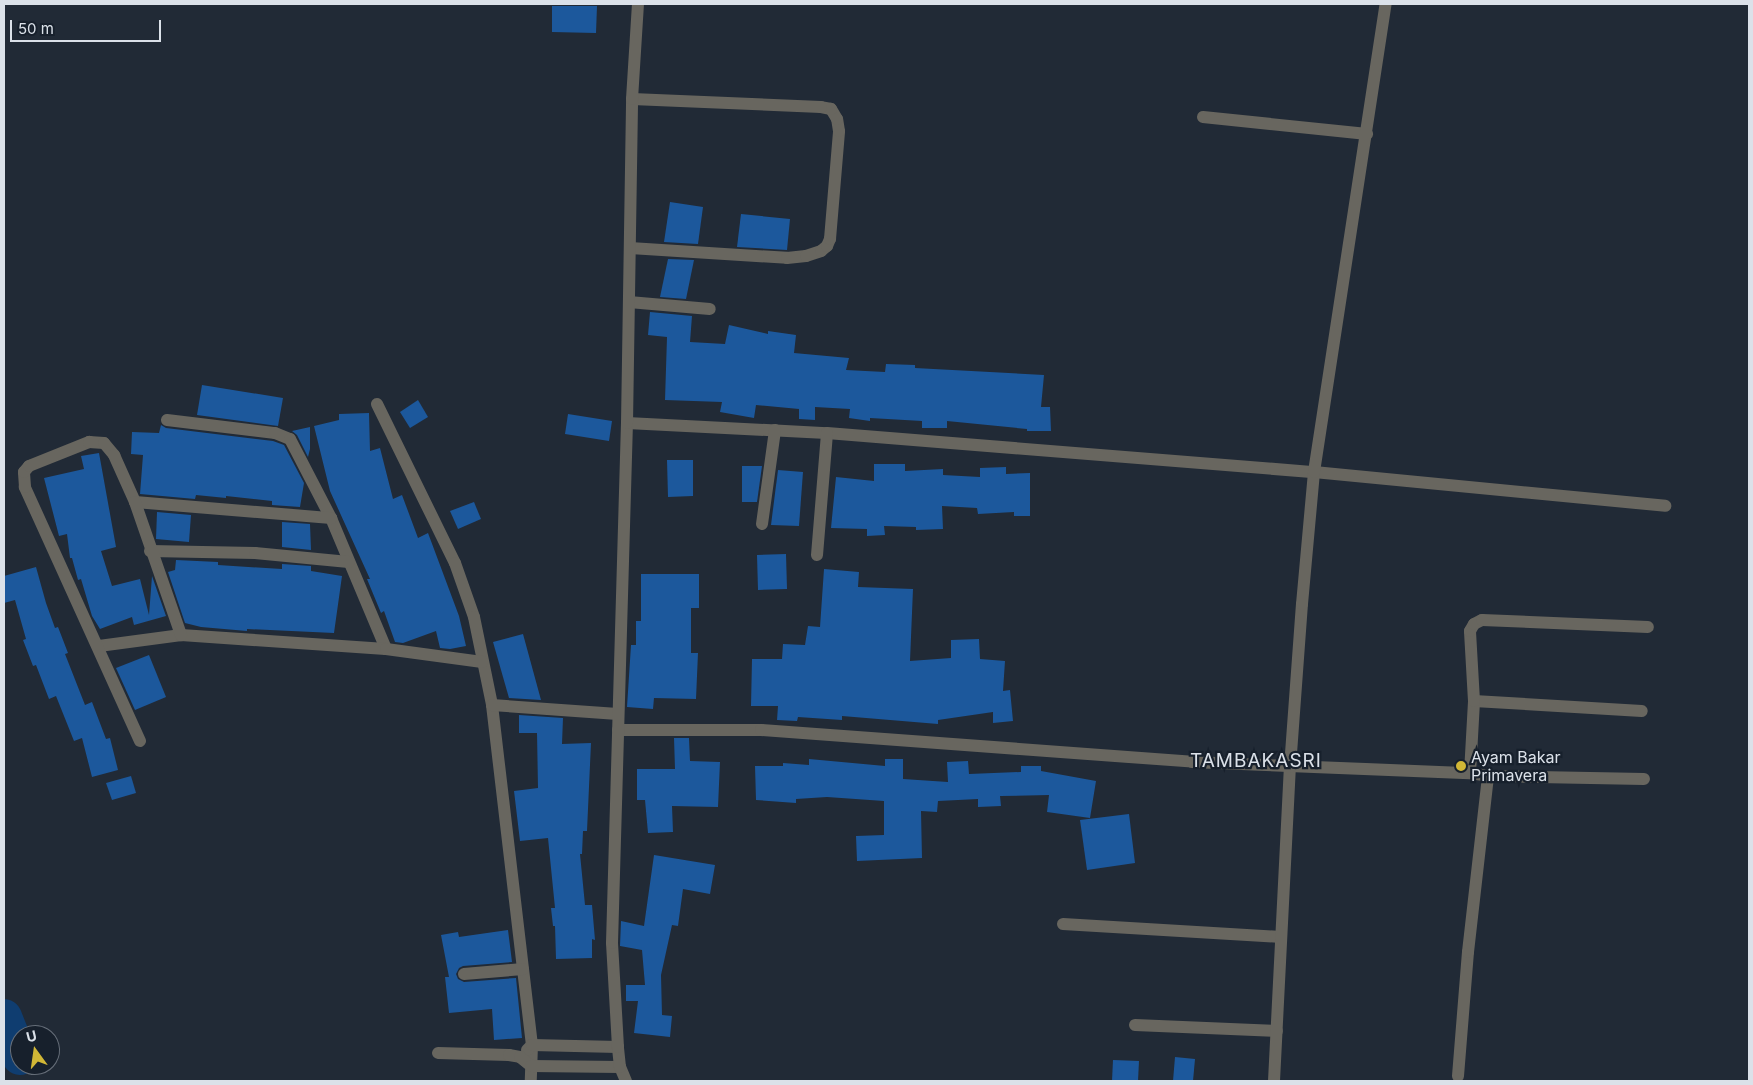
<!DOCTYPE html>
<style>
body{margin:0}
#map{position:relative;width:1753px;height:1085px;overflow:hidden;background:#212a36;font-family:Inter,sans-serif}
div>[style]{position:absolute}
.river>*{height:36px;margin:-18px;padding:0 18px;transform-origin:18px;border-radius:18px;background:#0f3d70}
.building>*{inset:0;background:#1c589c}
.minor>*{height:12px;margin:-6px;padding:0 6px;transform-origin:6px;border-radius:6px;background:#68665f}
.dots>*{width:14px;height:14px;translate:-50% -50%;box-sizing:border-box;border:2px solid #17202c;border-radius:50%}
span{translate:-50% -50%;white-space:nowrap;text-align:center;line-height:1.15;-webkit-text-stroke:4.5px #17202c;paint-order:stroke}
.poi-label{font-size:16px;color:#dbe1e9}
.left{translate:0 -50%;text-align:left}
.quarter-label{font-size:19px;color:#dbe1e9;letter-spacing:1px}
.frame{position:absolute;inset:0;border:5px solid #dbe1e9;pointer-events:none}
.north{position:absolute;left:10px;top:1025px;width:50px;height:50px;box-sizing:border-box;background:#17202c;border:1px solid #656d78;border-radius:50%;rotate:346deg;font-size:14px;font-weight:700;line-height:20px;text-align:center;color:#dbe1e9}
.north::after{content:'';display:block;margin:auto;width:18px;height:22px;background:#d1b736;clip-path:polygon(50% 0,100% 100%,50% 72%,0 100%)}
.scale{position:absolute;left:10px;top:20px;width:151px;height:22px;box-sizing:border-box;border:2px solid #dbe1e9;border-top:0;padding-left:6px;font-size:15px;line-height:18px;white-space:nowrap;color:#dbe1e9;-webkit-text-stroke:4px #17202c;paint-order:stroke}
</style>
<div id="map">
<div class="river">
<div style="left:4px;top:1017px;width:43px;rotate:68.2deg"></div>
</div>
<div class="building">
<div style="clip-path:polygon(552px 6px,597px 6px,596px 33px,552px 32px)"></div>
<div style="clip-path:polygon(670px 202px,703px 207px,698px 244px,664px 242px)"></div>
<div style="clip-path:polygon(741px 214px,790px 219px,787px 250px,737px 247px)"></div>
<div style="clip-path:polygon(668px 259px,694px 260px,686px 299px,660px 297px)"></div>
<div style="clip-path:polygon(650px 312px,692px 316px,690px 342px,725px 344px,729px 325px,768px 334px,768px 331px,796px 335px,794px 353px,849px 358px,846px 370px,885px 372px,886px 364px,915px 365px,915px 368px,1044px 375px,1041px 407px,1050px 407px,1051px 431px,1027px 431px,1027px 429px,947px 421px,947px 428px,922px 428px,922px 421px,870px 418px,870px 421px,849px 418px,850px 409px,815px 407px,815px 420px,799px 419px,799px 409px,756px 405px,754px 418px,720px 412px,722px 402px,665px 400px,667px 337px,648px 335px)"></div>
<div style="clip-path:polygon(202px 385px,283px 398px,278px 426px,197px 415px)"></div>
<div style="clip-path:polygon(418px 400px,428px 417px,410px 428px,400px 412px)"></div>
<div style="clip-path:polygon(369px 413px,370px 451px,380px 448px,393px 499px,402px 495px,418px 538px,428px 533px,459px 616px,466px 646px,450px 649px,440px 648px,436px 631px,403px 643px,395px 642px,384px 611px,381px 613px,367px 579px,370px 579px,330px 491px,314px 426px,339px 420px,339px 414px)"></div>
<div style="clip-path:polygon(568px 414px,612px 421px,609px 441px,565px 434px)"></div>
<div style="clip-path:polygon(161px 425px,166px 428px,273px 441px,284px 445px,304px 483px,300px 507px,272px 505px,272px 501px,226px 496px,226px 498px,196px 495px,195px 499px,140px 494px,143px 455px,131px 454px,132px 432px,159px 433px)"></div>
<div style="clip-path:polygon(310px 427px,310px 449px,308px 457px,297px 435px,292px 431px)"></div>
<div style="clip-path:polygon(99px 453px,116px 547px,101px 551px,112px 586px,140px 579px,149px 615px,152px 576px,166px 616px,134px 625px,132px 617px,100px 629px,92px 616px,81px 579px,78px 580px,72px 558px,70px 558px,67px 534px,59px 536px,44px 478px,84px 469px,81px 456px)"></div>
<div style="clip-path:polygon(667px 460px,693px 460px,693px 496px,668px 497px)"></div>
<div style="clip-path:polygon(874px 464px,905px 464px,905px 471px,943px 469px,943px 475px,980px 477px,980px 468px,1006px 467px,1006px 474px,1030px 473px,1030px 516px,1014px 516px,1014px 512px,978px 514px,977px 508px,942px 506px,943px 529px,916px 530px,916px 527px,884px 526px,885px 535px,867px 536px,867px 529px,831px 528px,836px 477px,874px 481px)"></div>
<div style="clip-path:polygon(742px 466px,762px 466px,757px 502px,742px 502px)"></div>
<div style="clip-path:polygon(778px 470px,803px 472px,799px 526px,771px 525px)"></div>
<div style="clip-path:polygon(474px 502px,481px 519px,458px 529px,450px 511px)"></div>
<div style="clip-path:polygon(157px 512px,191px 515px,189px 542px,156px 539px)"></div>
<div style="clip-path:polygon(282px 522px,310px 524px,311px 550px,282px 547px)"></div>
<div style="clip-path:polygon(786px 554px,787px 589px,758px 590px,757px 555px)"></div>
<div style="clip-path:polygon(176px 560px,218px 562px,218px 565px,282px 569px,282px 564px,311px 566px,311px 571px,342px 576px,334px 633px,247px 629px,247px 631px,201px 627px,185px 623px,168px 572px,175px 570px)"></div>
<div style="clip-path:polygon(36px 567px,46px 603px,55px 628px,58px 627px,68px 653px,65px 654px,85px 705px,92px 702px,106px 739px,110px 738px,118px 770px,92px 777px,82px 738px,74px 741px,56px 696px,49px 699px,36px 665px,33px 666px,23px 640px,26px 639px,15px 600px,4px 603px,4px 576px)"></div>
<div style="clip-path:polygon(824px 569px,859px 572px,858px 587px,913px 589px,910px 661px,951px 658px,951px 640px,979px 639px,980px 659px,1005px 661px,1003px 691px,1010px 690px,1013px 721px,993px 723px,993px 712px,938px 720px,938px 724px,842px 716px,842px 720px,798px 717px,797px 721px,777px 720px,778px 706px,751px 706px,752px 659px,782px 659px,783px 644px,805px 645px,808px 626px,820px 627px)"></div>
<div style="clip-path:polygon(641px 574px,699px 574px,699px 608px,691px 608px,691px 653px,698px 653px,696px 699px,654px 698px,653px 709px,627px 707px,631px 645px,636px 645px,636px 621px,641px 621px)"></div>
<div style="clip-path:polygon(523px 634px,541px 700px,509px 698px,493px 642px)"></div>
<div style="clip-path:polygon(149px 655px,166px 697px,135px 710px,116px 668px)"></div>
<div style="clip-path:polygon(519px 715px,563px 718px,562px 744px,591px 743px,587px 831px,583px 831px,582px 854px,580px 854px,585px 905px,592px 905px,595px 940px,592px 939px,592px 958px,556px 959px,555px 926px,553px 926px,551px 908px,555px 908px,548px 838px,520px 841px,514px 791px,538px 788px,537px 733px,519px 733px)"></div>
<div style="clip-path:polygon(674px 738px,689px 738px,690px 761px,720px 762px,718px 807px,672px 806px,673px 832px,648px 833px,645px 800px,637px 800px,637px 769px,675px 769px)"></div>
<div style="clip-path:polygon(809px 759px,885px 766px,885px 759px,903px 759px,903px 779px,948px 782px,947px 762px,968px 761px,969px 774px,1021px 772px,1021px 766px,1041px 766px,1041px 771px,1096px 781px,1090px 818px,1047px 812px,1049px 795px,1000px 796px,1001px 806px,978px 807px,978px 799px,938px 801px,937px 812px,921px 811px,922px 858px,857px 861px,856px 836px,884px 835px,884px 801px,827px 797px,796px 799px,796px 803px,756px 800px,755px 766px,783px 766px,783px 763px,809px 765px)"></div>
<div style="clip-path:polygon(131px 776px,136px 793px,112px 800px,106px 783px)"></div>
<div style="clip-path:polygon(1129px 814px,1135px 863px,1087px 870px,1080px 820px)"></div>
<div style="clip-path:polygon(654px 855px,715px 865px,710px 894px,683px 889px,678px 926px,672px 925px,661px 975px,662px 1015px,672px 1016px,670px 1037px,634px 1033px,638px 1001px,626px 1001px,626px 985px,645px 985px,642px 950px,620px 946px,621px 921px,644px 926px)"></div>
<div style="clip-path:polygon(508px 930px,512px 962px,463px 966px,459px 968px,456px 974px,458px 979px,464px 982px,516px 978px,522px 1038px,494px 1040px,492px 1009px,449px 1013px,445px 977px,449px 977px,441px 935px,458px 932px,459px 937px)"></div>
<div style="clip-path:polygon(1175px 1057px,1195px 1059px,1193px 1081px,1173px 1081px)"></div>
<div style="clip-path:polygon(1113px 1060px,1139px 1061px,1138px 1081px,1112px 1081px)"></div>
</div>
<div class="minor">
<div style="left:1203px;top:117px;width:165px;rotate:5.9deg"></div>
<div style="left:630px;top:248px;width:157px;rotate:3.6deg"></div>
<div style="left:787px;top:258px;width:19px;rotate:-6deg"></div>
<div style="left:806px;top:256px;width:16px;rotate:-18deg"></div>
<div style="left:821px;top:251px;width:8px;rotate:-40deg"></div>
<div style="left:827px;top:246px;width:8px;rotate:-67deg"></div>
<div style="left:830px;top:239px;width:108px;rotate:-85.2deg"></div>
<div style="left:839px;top:131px;width:12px;rotate:-99deg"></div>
<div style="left:837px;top:119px;width:12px;rotate:-121deg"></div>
<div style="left:831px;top:109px;width:10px;rotate:-169deg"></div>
<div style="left:821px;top:107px;width:189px;rotate:-177.6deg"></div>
<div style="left:629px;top:302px;width:81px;rotate:4.9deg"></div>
<div style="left:377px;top:404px;width:177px;rotate:63.9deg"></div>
<div style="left:455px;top:563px;width:57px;rotate:70.6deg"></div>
<div style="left:474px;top:617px;width:90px;rotate:78.4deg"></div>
<div style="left:492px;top:705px;width:342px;rotate:83.3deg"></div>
<div style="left:532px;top:1045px;width:36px;rotate:92deg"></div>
<div style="left:167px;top:420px;width:109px;rotate:6.9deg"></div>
<div style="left:275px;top:433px;width:16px;rotate:22deg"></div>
<div style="left:290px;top:439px;width:89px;rotate:62.6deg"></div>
<div style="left:331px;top:518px;width:142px;rotate:67.2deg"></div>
<div style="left:627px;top:423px;width:200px;rotate:2.9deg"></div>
<div style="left:827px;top:433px;width:489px;rotate:4.6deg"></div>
<div style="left:1314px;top:472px;width:353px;rotate:5.5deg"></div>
<div style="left:135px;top:502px;width:197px;rotate:4.7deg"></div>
<div style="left:762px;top:524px;width:95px;rotate:-82.1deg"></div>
<div style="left:150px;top:551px;width:105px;rotate:1.1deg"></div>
<div style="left:255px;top:553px;width:94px;rotate:5.5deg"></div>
<div style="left:817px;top:555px;width:122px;rotate:-85.3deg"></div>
<div style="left:99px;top:646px;width:83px;rotate:-7.6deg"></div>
<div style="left:181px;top:635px;width:205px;rotate:3.9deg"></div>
<div style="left:386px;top:649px;width:97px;rotate:7.7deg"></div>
<div style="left:1474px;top:701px;width:168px;rotate:3.4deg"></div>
<div style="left:492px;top:705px;width:126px;rotate:4.1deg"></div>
<div style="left:618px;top:730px;width:143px"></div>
<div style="left:761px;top:730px;width:432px;rotate:4.2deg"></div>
<div style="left:1192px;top:762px;width:278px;rotate:2.3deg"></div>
<div style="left:1470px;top:773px;width:18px;rotate:9deg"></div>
<div style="left:1488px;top:776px;width:156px;rotate:1.1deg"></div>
<div style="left:140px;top:741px;width:279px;rotate:-114.4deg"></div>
<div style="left:25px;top:487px;width:15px;rotate:-94deg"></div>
<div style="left:24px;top:472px;width:8px;rotate:-50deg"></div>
<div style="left:29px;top:466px;width:65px;rotate:-21.8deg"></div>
<div style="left:89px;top:442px;width:15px;rotate:4deg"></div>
<div style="left:104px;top:443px;width:16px;rotate:50deg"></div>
<div style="left:114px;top:455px;width:51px;rotate:65.9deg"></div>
<div style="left:135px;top:502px;width:141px;rotate:70.9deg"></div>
<div style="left:1470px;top:773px;width:72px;rotate:-86.8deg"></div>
<div style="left:1474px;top:701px;width:70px;rotate:-93.3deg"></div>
<div style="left:1470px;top:631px;width:8px;rotate:-60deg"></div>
<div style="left:1474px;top:624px;width:9px;rotate:-27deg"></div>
<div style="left:1482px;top:620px;width:166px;rotate:2.4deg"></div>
<div style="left:1063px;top:924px;width:218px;rotate:3.4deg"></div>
<div style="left:464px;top:974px;width:59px;rotate:-4.8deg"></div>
<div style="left:1135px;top:1025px;width:142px;rotate:2.4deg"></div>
<div style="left:527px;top:1050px;width:7px;rotate:-45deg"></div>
<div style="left:532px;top:1045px;width:86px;rotate:1.3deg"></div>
<div style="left:438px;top:1053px;width:71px;rotate:1.6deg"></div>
<div style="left:509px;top:1055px;width:11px;rotate:10deg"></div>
<div style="left:520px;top:1057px;width:14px;rotate:39deg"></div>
<div style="left:531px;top:1066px;width:89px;rotate:0.6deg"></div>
<div style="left:1458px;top:1076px;width:124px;rotate:-85.4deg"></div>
<div style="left:1468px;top:952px;width:177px;rotate:-83.5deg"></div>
<div style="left:626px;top:1081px;width:15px;rotate:-113deg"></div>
<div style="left:620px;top:1067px;width:20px;rotate:-96deg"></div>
<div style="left:618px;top:1047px;width:104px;rotate:-93.3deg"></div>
<div style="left:612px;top:943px;width:520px;rotate:-88.35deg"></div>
<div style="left:627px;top:423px;width:324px;rotate:-89.1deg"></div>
<div style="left:632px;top:99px;width:95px;rotate:-86.4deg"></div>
<div style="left:1274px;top:1081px;width:314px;rotate:-87.1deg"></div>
<div style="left:1290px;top:767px;width:163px;rotate:-85.8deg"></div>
<div style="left:1302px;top:604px;width:133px;rotate:-84.8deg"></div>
<div style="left:1314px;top:472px;width:474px;rotate:-81.3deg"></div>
</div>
<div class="dots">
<div style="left:1461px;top:766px;background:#d1b736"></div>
</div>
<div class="poi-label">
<span class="left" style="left:1471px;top:766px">Ayam Bakar<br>Primavera</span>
</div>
<div class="quarter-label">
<span style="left:1256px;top:761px">TAMBAKASRI</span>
</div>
<div class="frame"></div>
<div class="north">U</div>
<div class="scale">50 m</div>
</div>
